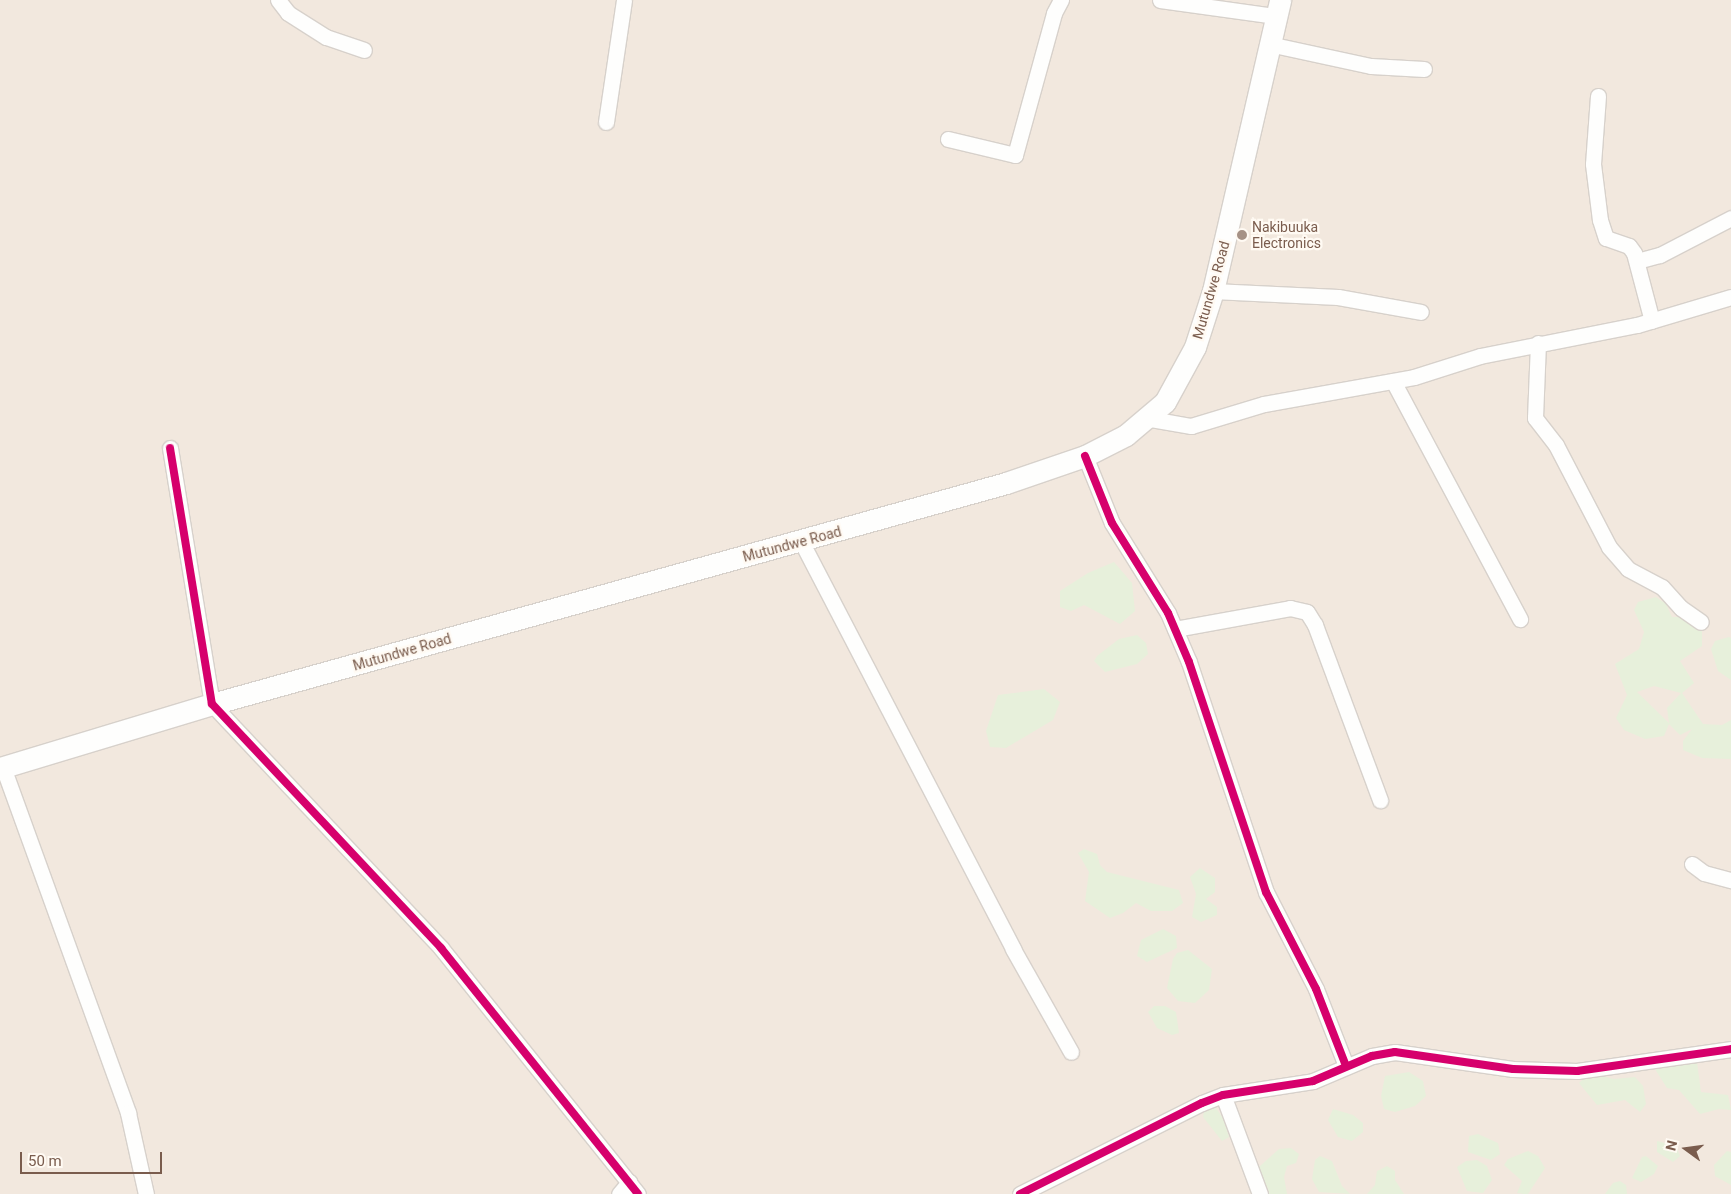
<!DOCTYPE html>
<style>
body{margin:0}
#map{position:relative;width:1731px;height:1194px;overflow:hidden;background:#f9f5f0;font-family:Roboto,sans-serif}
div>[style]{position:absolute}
.residential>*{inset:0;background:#f2e8de}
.green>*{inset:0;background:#e7f0db}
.roads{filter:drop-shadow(1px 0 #d7d1cb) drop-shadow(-1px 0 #d7d1cb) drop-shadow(0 1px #d7d1cb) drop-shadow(0 -1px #d7d1cb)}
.street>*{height:15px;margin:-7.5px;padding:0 7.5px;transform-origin:7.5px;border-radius:7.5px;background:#fefefd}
.secondary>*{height:21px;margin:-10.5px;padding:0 10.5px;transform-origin:10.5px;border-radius:10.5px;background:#fefefd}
.cycleway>*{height:8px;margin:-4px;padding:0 4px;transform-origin:4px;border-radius:4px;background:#d6006c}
.dots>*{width:14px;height:14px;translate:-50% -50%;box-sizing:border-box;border:2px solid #fffaf3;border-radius:50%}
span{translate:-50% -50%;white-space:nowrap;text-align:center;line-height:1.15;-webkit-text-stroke:4.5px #fffaf3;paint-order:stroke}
.poi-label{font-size:14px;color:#7a5c4d}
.left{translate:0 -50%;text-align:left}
.street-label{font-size:14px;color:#7a5c4d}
.north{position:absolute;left:1661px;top:1124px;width:50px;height:50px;-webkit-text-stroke:4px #fffaf3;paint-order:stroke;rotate:284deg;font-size:14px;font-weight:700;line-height:20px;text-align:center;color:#7a5c4d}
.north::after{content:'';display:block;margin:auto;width:18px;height:22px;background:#7a5c4d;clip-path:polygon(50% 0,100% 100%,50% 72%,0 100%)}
.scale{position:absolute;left:20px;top:1152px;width:142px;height:22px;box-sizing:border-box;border:2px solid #7a5c4d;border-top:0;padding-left:6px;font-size:15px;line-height:18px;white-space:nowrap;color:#7a5c4d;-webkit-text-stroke:4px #fffaf3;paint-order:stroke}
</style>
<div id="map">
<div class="residential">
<div style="clip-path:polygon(0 0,1731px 0,1731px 1194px,0 1194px)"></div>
</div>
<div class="green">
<div style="clip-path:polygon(1114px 562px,1132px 583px,1135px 611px,1120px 624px,1084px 605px,1071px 611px,1060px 607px,1060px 591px,1088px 573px)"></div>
<div style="clip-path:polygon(evenodd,1656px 597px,1666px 604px,1672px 617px,1681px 617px,1689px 607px,1696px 610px,1702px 632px,1702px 646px,1680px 661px,1694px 683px,1682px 693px,1703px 724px,1722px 725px,1731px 720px,1731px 759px,1702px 758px,1683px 750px,1683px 741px,1692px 729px,1680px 735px,1669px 724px,1664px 736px,1645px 739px,1624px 730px,1616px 718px,1627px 695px,1615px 664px,1639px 649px,1644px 632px,1634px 610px,1638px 602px,1656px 597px,1654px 686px,1681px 693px,1667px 708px,1669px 723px,1637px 692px,1654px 686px)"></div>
<div style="clip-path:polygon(1137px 635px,1146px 643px,1148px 654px,1137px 664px,1105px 672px,1094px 661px,1097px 656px,1119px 639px)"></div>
<div style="clip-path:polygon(1729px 637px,1731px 638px,1731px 680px,1718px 671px,1711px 649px,1715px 641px)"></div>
<div style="clip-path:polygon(1044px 689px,1060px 702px,1053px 720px,1006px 748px,990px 747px,986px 731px,998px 695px)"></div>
<div style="clip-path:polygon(1084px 849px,1097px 854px,1100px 865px,1107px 872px,1179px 890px,1183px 903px,1172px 911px,1151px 911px,1136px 903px,1123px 913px,1110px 918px,1085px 901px,1089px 872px,1078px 853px)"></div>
<div style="clip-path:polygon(1200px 868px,1215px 878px,1215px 892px,1206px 899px,1217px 907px,1217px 915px,1201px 922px,1192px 917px,1196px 894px,1190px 877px)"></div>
<div style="clip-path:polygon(1163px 929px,1176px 936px,1177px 948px,1147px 962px,1137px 956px,1141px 940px)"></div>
<div style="clip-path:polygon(1188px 950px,1212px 969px,1209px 990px,1195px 1003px,1178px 1001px,1167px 988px,1173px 959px,1177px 953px)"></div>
<div style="clip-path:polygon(1154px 1006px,1165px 1006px,1176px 1012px,1179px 1033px,1172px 1035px,1157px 1028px,1148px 1012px)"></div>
<div style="clip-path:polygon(1687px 1053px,1697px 1062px,1701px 1092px,1728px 1095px,1731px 1110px,1719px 1109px,1700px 1114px,1679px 1090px,1667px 1088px,1653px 1066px)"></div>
<div style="clip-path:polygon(1409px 1072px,1423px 1081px,1426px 1096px,1415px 1106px,1395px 1112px,1384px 1109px,1381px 1096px,1385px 1076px)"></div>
<div style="clip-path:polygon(1595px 1074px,1614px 1079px,1635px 1077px,1643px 1086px,1646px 1104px,1640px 1112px,1625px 1100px,1597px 1105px,1579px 1083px,1588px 1075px)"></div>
<div style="clip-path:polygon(1209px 1107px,1216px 1108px,1223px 1118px,1229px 1137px,1222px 1141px,1203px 1117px,1204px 1111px)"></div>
<div style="clip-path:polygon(1333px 1109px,1353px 1115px,1363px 1123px,1363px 1132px,1352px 1141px,1338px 1137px,1328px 1120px)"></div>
<div style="clip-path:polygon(1478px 1134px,1498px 1143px,1500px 1154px,1491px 1160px,1468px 1152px,1469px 1136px)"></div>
<div style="clip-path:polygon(1657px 1141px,1676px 1146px,1680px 1156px,1673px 1162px,1657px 1152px)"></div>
<div style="clip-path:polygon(1291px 1148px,1299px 1154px,1296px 1163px,1287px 1166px,1284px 1177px,1287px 1194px,1251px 1194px,1247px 1174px,1255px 1165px,1260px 1166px,1279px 1149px)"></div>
<div style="clip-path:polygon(1528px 1151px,1538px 1156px,1545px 1168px,1528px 1194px,1524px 1194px,1517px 1193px,1522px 1181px,1504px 1165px,1508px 1159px)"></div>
<div style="clip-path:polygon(1727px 1151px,1731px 1152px,1731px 1185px,1715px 1176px,1714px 1165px)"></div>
<div style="clip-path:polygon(1320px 1156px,1332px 1161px,1342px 1186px,1350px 1194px,1319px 1192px,1312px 1179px,1315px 1160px)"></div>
<div style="clip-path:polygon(1646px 1156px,1658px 1166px,1654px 1174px,1641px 1182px,1632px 1178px,1642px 1157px)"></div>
<div style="clip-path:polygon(1477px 1160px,1487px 1166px,1492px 1180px,1483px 1193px,1467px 1191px,1457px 1167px,1466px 1161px)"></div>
<div style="clip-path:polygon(1387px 1166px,1395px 1171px,1395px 1180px,1404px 1194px,1367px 1194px,1375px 1185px,1377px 1171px)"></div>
<div style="clip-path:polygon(1620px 1181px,1626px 1185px,1627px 1194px,1605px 1194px,1613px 1183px)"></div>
</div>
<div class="roads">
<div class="street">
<div style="left:278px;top:0;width:16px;rotate:52deg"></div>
<div style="left:288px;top:13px;width:45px;rotate:32.3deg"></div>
<div style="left:326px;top:37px;width:40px;rotate:18.9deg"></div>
<div style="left:1160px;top:0;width:117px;rotate:7.9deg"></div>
<div style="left:1269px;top:44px;width:104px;rotate:12.2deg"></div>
<div style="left:1371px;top:66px;width:53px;rotate:3.2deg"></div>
<div style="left:1598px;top:96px;width:68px;rotate:94.2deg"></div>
<div style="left:1593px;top:164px;width:56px;rotate:82.9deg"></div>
<div style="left:1600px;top:220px;width:19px;rotate:72deg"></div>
<div style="left:1606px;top:238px;width:24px;rotate:19deg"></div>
<div style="left:1629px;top:246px;width:9px;rotate:54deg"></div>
<div style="left:1634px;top:253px;width:70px;rotate:75.2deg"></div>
<div style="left:606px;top:122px;width:123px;rotate:-81.6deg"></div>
<div style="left:948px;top:139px;width:69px;rotate:13.4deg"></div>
<div style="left:1015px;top:155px;width:147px;rotate:-74.6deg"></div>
<div style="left:1054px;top:13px;width:15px;rotate:-62deg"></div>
<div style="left:1637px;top:261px;width:24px;rotate:-15deg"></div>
<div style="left:1660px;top:255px;width:80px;rotate:-27.5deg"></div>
<div style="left:1213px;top:291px;width:125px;rotate:2.7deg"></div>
<div style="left:1338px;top:297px;width:84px;rotate:10.2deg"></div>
<div style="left:1538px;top:343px;width:75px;rotate:92.3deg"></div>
<div style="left:1535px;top:418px;width:34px;rotate:52deg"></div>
<div style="left:1556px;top:445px;width:115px;rotate:62.5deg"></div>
<div style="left:1609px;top:547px;width:29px;rotate:49deg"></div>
<div style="left:1628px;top:569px;width:38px;rotate:28deg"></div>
<div style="left:1662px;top:587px;width:28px;rotate:48deg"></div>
<div style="left:1681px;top:608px;width:24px;rotate:35deg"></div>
<div style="left:1393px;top:381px;width:270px;rotate:61.9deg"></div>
<div style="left:1145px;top:418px;width:47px;rotate:9.9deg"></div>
<div style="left:1191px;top:426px;width:76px;rotate:-16.8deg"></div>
<div style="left:1264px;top:404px;width:152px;rotate:-10.2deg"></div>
<div style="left:1414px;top:377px;width:69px;rotate:-17.7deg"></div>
<div style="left:1480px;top:356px;width:160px;rotate:-11.2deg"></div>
<div style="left:1637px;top:325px;width:98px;rotate:-16.6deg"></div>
<div style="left:170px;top:448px;width:259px;rotate:80.7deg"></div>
<div style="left:212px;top:704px;width:335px;rotate:46.8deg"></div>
<div style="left:441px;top:948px;width:315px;rotate:51.3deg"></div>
<div style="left:1085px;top:456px;width:72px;rotate:68.1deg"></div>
<div style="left:1112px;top:523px;width:106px;rotate:58.1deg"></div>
<div style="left:1168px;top:613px;width:53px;rotate:66.8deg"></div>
<div style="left:1189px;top:662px;width:243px;rotate:71.5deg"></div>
<div style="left:1266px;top:892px;width:109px;rotate:62.7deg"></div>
<div style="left:1316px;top:989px;width:83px;rotate:68.7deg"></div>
<div style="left:801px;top:541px;width:460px;rotate:62.5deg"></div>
<div style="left:1013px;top:949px;width:118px;rotate:60.6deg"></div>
<div style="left:1175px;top:629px;width:117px;rotate:-10.3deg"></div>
<div style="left:1290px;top:608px;width:17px;rotate:13deg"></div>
<div style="left:1307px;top:612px;width:15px;rotate:58deg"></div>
<div style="left:1315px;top:625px;width:187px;rotate:69.6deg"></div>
<div style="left:3px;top:767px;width:368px;rotate:70.1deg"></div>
<div style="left:128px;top:1113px;width:83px;rotate:77.5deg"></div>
<div style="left:1692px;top:864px;width:15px;rotate:37deg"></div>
<div style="left:1704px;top:873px;width:28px;rotate:15deg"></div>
<div style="left:1223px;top:1095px;width:106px;rotate:69.5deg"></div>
<div style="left:619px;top:1194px;width:16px;rotate:-50deg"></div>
<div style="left:1020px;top:1194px;width:203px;rotate:-26.6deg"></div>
<div style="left:1202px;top:1103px;width:22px;rotate:-21deg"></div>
<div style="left:1223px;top:1095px;width:91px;rotate:-8.8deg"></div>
<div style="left:1313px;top:1081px;width:64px;rotate:-23deg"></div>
<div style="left:1372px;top:1056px;width:23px;rotate:-10deg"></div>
<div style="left:1395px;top:1052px;width:119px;rotate:8.2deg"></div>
<div style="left:1513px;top:1069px;width:64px;rotate:1.8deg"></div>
<div style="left:1577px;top:1071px;width:156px;rotate:-8.1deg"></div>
</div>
<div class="secondary">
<div style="left:0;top:768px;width:221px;rotate:-16.8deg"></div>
<div style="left:212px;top:704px;width:824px;rotate:-15.55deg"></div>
<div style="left:1006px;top:483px;width:83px;rotate:-18.9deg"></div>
<div style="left:1085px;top:456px;width:46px;rotate:-27.1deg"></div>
<div style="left:1126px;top:435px;width:51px;rotate:-40.2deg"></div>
<div style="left:1165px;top:402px;width:63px;rotate:-61.4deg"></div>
<div style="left:1195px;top:347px;width:59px;rotate:-72.2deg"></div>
<div style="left:1213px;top:291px;width:299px;rotate:-77deg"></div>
</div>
</div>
<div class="cycleway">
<div style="left:170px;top:448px;width:259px;rotate:80.7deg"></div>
<div style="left:212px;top:704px;width:335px;rotate:46.8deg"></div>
<div style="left:441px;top:948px;width:315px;rotate:51.3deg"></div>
<div style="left:1085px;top:456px;width:72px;rotate:68.1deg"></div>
<div style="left:1112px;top:523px;width:106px;rotate:58.1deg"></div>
<div style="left:1168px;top:613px;width:53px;rotate:66.8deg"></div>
<div style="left:1189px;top:662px;width:243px;rotate:71.5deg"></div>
<div style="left:1266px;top:892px;width:109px;rotate:62.7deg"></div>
<div style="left:1316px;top:989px;width:83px;rotate:68.7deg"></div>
<div style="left:1020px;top:1194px;width:203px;rotate:-26.6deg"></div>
<div style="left:1202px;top:1103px;width:22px;rotate:-21deg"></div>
<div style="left:1223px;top:1095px;width:91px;rotate:-8.8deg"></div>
<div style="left:1313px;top:1081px;width:64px;rotate:-23deg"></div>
<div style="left:1372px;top:1056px;width:23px;rotate:-10deg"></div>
<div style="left:1395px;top:1052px;width:119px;rotate:8.2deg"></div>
<div style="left:1513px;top:1069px;width:64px;rotate:1.8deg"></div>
<div style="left:1577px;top:1071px;width:156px;rotate:-8.1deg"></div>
</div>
<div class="dots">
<div style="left:1242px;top:235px;background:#a69286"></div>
</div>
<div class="poi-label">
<span class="left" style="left:1252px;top:235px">Nakibuuka<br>Electronics</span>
</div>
<div class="street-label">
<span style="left:1211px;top:290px;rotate:-74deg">Mutundwe Road</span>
<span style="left:792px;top:544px;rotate:-15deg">Mutundwe Road</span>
<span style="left:402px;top:652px;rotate:-16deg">Mutundwe Road</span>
</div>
<div class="north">N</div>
<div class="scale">50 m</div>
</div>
